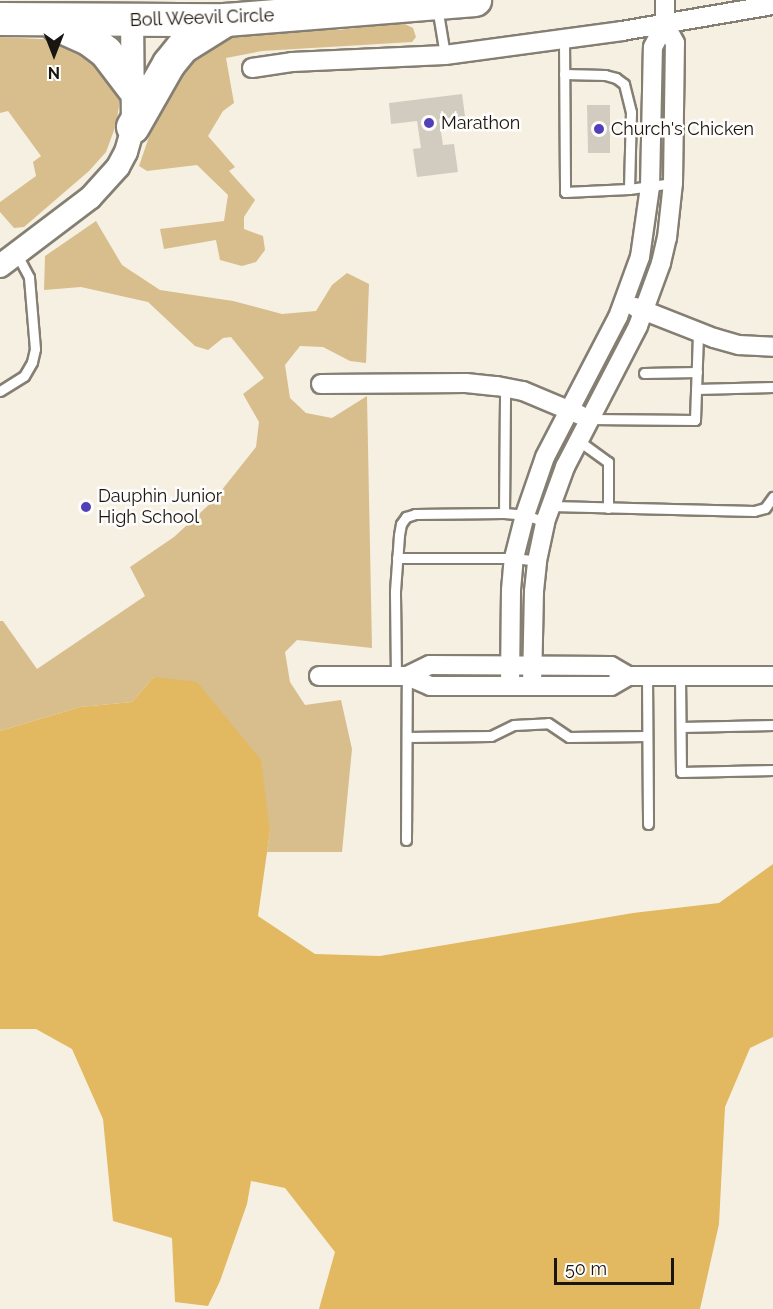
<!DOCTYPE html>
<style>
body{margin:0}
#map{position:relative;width:773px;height:1309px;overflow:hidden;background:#f6f0e2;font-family:Raleway,sans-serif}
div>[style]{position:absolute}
.green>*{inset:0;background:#d7be8c}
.forest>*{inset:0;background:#e2b860}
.building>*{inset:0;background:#d2cbbf}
.roads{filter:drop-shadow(2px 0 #857f73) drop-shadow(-2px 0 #857f73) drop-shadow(0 2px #857f73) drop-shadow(0 -2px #857f73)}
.service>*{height:9px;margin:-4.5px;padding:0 4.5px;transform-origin:4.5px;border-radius:4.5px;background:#fff}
.minor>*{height:18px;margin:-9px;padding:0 9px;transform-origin:9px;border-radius:9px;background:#fff}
.tertiary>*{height:22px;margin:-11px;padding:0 11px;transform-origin:11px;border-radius:11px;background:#fff}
.trunk>*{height:32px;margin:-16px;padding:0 16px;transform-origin:16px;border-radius:16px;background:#fff}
.dots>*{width:16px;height:16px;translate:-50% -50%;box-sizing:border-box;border:3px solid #fffdfb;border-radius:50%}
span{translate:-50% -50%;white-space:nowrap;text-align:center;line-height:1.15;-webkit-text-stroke:5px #fffdfb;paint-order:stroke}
.street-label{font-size:18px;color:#191612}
.poi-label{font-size:18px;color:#191612}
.left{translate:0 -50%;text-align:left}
.north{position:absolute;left:24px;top:24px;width:60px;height:60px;-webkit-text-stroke:4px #fffdfb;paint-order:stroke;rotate:180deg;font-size:16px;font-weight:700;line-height:24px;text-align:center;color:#191612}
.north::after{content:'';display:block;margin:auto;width:21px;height:27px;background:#191612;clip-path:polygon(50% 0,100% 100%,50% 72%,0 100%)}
.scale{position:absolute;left:554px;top:1258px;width:120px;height:27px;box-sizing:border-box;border:3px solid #191612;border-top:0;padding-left:8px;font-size:18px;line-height:21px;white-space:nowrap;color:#191612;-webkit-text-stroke:4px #fffdfb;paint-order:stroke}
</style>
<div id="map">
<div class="green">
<div style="clip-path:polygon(403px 23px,413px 28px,416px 37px,412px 42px,262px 51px,226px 58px,234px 103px,223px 111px,208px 136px,235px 167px,229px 171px,255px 200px,244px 217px,244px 229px,263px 236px,265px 250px,256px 262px,242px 266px,220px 260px,216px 240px,164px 249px,160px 229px,224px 221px,228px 195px,197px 165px,147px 171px,139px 166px,173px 67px,237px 30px,337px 30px)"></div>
<div style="clip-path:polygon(0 37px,79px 41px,117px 78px,120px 100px,116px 125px,106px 152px,89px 171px,24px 227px,14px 228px,0 212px,0 202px,36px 176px,33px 162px,41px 156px,8px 111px,0 113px)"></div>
<div style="clip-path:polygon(96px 221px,122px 265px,160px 290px,233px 301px,282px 314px,316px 311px,332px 285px,347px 273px,369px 284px,366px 363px,350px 361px,323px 347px,300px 346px,285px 365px,290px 398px,306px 413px,332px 418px,367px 396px,372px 648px,297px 640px,285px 652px,290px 682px,305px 705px,341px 700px,352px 749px,342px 852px,267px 852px,270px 831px,154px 677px,132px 702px,80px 707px,0 731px,0 621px,3px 621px,37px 669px,145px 596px,130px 567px,174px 537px,213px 501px,256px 447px,259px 422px,243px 394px,264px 378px,231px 337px,223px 338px,208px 350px,195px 346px,148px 302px,81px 287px,44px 290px,45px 256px)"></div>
</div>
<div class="forest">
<div style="clip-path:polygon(154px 677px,197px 682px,261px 760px,270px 831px,258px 916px,315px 954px,380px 956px,633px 913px,719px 903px,773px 864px,773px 1037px,750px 1048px,725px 1107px,719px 1224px,700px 1309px,319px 1309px,335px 1252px,285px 1188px,251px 1181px,247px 1204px,220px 1281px,208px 1306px,175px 1302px,172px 1238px,113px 1221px,103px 1119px,72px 1049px,36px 1029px,0 1029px,0 731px,80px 707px,132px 702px)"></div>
</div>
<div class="building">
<div style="clip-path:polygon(462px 94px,465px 116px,439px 119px,443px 145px,454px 144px,458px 172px,417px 177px,413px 149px,421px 148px,417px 121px,391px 124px,389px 103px)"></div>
<div style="clip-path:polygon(587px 105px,610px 105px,610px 153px,588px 153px)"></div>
</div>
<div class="roads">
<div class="service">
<div style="left:437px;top:7px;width:49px;rotate:80.5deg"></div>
<div style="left:564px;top:40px;width:152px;rotate:89.6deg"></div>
<div style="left:565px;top:192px;width:64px;rotate:-2.7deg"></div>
<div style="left:629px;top:189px;width:44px;rotate:-7.8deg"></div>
<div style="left:564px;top:74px;width:41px;rotate:1.4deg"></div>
<div style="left:605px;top:75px;width:11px;rotate:15deg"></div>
<div style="left:616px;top:78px;width:10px;rotate:37deg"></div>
<div style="left:624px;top:84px;width:29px;rotate:76deg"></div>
<div style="left:631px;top:112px;width:77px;rotate:91.5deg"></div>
<div style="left:644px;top:373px;width:53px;rotate:-1.1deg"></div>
<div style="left:696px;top:389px;width:77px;rotate:-1.5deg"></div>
<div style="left:0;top:391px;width:28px;rotate:-32deg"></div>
<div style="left:24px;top:376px;width:16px;rotate:-60deg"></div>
<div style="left:32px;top:362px;width:13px;rotate:-77deg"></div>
<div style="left:35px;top:349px;width:72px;rotate:-94.8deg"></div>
<div style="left:29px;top:277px;width:26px;rotate:-118deg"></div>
<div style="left:590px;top:419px;width:105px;rotate:0.5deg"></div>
<div style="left:695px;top:420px;width:87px;rotate:-88deg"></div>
<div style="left:579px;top:441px;width:36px;rotate:36deg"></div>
<div style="left:608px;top:462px;width:46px;rotate:90deg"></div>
<div style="left:551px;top:506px;width:203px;rotate:1.4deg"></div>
<div style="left:754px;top:511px;width:11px;rotate:-15deg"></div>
<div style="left:765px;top:508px;width:14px;rotate:-54deg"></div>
<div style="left:504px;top:513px;width:125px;rotate:-89.5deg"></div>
<div style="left:397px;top:558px;width:117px"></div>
<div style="left:514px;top:558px;width:23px;rotate:7deg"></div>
<div style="left:396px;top:676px;width:85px;rotate:-90.7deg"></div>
<div style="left:395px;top:591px;width:56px;rotate:-85.9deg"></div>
<div style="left:399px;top:535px;width:11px;rotate:-80deg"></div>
<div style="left:401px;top:524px;width:9px;rotate:-54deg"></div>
<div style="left:406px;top:517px;width:9px;rotate:-18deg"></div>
<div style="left:415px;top:514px;width:89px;rotate:-0.6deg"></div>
<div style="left:504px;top:513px;width:21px;rotate:5deg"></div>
<div style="left:525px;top:515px;width:21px;rotate:19deg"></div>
<div style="left:647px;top:676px;width:148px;rotate:89.6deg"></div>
<div style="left:680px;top:676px;width:96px;rotate:89.4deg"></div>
<div style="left:681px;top:772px;width:92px;rotate:-1.2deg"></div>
<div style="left:681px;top:727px;width:92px;rotate:-1.2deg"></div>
<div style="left:407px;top:737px;width:84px;rotate:-0.7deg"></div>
<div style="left:491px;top:736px;width:25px;rotate:-26deg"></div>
<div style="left:514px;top:725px;width:34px;rotate:-3deg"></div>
<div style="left:548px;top:723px;width:25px;rotate:34deg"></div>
<div style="left:569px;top:737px;width:78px;rotate:-0.7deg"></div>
<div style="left:406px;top:840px;width:164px;rotate:-89.7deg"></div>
</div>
<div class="minor">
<div style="left:252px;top:68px;width:40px;rotate:-8.5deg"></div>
<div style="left:292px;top:62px;width:153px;rotate:-2.6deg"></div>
<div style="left:445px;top:55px;width:179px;rotate:-7.7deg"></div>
<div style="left:622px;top:31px;width:153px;rotate:-9.8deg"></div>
<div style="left:635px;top:307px;width:85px;rotate:21.4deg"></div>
<div style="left:714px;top:338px;width:26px;rotate:16deg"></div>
<div style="left:739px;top:345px;width:34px;rotate:3deg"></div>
<div style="left:321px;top:384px;width:145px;rotate:-0.4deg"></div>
<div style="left:466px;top:383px;width:31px;rotate:6deg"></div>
<div style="left:497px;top:386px;width:26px;rotate:11deg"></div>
<div style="left:523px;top:391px;width:62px;rotate:22.8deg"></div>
<div style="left:319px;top:676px;width:88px"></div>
<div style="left:407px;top:676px;width:25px;rotate:23deg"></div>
<div style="left:430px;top:686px;width:181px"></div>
<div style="left:611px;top:686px;width:20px;rotate:-30deg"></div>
<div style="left:407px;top:676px;width:25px;rotate:-26deg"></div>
<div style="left:430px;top:665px;width:181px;rotate:0.3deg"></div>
<div style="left:611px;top:666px;width:20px;rotate:30deg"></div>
<div style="left:628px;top:676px;width:145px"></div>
<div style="left:510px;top:686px;width:96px;rotate:-89.4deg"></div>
<div style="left:511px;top:590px;width:32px;rotate:-85deg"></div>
<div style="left:514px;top:558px;width:44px;rotate:-75.7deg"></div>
<div style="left:525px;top:515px;width:61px;rotate:-71deg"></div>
<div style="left:545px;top:457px;width:158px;rotate:-62.5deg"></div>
<div style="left:618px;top:317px;width:64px;rotate:-69.9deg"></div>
<div style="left:640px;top:257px;width:71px;rotate:-81.9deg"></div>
<div style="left:650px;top:187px;width:140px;rotate:-88.8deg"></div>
<div style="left:653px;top:47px;width:26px;rotate:-62deg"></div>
<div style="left:532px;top:686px;width:95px;rotate:-88.8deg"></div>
<div style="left:534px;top:591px;width:30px;rotate:-84deg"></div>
<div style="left:537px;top:561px;width:40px;rotate:-78deg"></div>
<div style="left:545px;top:522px;width:59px;rotate:-70deg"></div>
<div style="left:565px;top:467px;width:159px;rotate:-62.6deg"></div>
<div style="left:638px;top:326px;width:67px;rotate:-69.9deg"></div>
<div style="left:661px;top:263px;width:26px;rotate:-77deg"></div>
<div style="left:667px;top:238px;width:55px;rotate:-83.8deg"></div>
<div style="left:673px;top:183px;width:140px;rotate:-89.2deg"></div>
<div style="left:675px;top:43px;width:21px;rotate:-118deg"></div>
<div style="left:665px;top:24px;width:24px;rotate:-90deg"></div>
</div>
<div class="tertiary">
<div style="left:0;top:266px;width:113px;rotate:-37.1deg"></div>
<div style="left:90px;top:198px;width:42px;rotate:-47.9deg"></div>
<div style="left:118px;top:167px;width:17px;rotate:-62deg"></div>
<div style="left:126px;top:152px;width:26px;rotate:-74deg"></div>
<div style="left:133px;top:127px;width:106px;rotate:-90.5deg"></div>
</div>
<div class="trunk">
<div style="left:0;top:19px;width:226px;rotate:0.3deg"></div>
<div style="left:226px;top:20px;width:250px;rotate:-4.6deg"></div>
<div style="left:57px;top:25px;width:36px;rotate:24deg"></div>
<div style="left:90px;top:40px;width:20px;rotate:37deg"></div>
<div style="left:106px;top:52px;width:46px;rotate:52.9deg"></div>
<div style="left:133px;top:127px;width:73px;rotate:-60.3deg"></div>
<div style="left:169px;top:64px;width:22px;rotate:-51deg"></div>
<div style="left:183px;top:47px;width:51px;rotate:-32.1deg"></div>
</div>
</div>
<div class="dots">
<div style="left:429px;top:123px;background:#5140b8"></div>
<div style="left:599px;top:129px;background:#5140b8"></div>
<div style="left:86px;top:507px;background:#5140b8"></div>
</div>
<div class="street-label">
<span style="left:202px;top:18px;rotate:-2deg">Boll Weevil Circle</span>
</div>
<div class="poi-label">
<span class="left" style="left:441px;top:123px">Marathon</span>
<span class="left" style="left:611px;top:129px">Church's Chicken</span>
<span class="left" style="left:98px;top:507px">Dauphin Junior<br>High School</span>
</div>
<div class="north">N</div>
<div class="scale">50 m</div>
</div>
